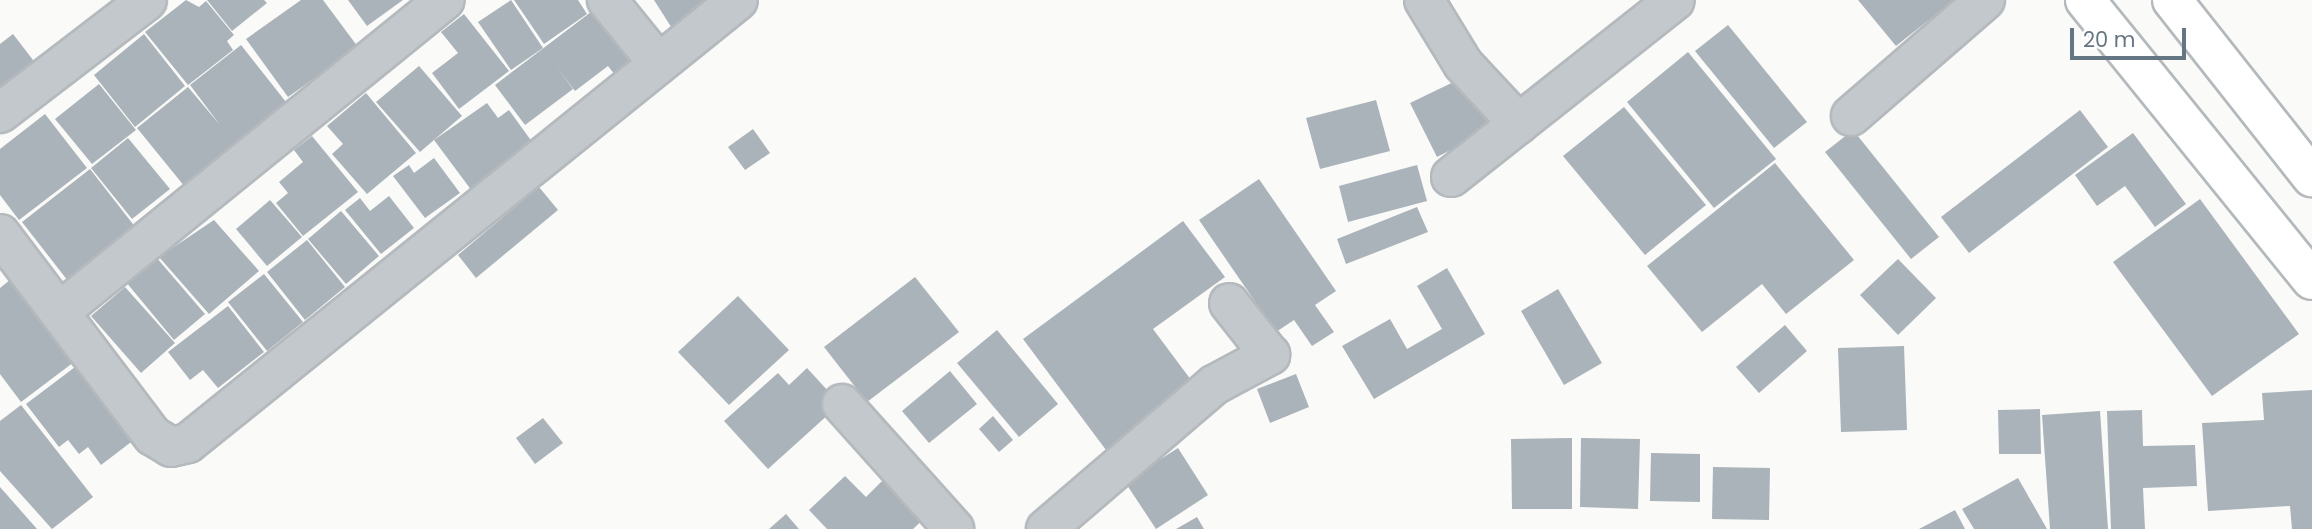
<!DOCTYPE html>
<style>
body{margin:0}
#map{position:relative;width:2312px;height:529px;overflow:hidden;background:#fafaf8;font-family:Poppins,sans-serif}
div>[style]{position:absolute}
.building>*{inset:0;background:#aab3b9}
.roads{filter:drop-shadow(2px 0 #b4b9bd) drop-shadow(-2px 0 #b4b9bd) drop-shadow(0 2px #b4b9bd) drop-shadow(0 -2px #b4b9bd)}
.minor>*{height:38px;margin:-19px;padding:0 19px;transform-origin:19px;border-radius:19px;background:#c3c8cc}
.highway>*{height:38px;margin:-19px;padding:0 19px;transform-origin:19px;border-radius:19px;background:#fff}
span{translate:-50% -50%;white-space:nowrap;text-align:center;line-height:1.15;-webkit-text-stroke:7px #fff;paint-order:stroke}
.scale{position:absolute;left:2070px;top:28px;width:116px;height:32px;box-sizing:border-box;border:4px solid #657683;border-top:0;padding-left:9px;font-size:21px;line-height:24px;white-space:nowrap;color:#657683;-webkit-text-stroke:5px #fff;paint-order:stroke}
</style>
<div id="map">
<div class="building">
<div style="clip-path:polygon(186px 0,199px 7px,206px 1px,234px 35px,227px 41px,233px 50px,188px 85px,145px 32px)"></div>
<div style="clip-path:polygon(207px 0,264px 0,267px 3px,232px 31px)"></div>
<div style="clip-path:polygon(301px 0,323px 0,358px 47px,288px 97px,246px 39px)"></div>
<div style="clip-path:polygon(348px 0,403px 0,367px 26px)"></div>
<div style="clip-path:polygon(511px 0,543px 48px,511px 70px,478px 22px)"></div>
<div style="clip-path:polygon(514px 0,578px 0,587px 14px,544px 44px)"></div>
<div style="clip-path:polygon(654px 0,719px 0,675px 33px)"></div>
<div style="clip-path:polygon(1858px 0,1954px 0,1896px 46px)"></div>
<div style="clip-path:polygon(591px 12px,608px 34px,622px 24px,647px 58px,619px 80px,608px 66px,575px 91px,556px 66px,573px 89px,525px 125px,495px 85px)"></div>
<div style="clip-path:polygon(464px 14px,509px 71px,459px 109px,432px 73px,458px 53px,441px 32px)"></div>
<div style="clip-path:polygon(1728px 25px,1807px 122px,1774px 148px,1695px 51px)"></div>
<div style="clip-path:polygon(13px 34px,43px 73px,0 105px,0 44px)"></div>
<div style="clip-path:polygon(144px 34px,185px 86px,135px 127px,94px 75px)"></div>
<div style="clip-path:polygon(241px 45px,286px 102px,185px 187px,137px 128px,188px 87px,220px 125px,190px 85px)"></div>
<div style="clip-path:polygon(1688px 52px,1776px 159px,1714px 208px,1627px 102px)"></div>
<div style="clip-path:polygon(419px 66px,462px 116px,420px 152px,376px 102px)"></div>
<div style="clip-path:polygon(1468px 75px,1494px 128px,1437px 157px,1410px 103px)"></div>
<div style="clip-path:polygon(99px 84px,136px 130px,92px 164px,55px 119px)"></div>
<div style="clip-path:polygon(366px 93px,416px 153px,367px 194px,332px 154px,343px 144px,327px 126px)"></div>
<div style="clip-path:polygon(1376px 100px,1390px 151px,1320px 169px,1306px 118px)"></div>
<div style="clip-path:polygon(487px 103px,498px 118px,509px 110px,535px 146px,472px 191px,434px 140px)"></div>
<div style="clip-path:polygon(1624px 107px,1706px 205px,1645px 255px,1563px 156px)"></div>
<div style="clip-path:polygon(2080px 110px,2108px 147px,1969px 253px,1941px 217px)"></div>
<div style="clip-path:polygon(45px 114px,87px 168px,19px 220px,0 195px,0 149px)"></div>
<div style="clip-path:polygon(753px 129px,770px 153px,745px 170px,728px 147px)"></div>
<div style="clip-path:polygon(1853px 130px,1939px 237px,1911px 259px,1825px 152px)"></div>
<div style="clip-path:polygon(2133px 133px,2186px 204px,2155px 227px,2125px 186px,2097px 206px,2075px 175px)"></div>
<div style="clip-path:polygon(312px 136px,358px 192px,303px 236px,276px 203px,288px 193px,279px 182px,303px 162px,294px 150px)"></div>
<div style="clip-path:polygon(128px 138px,170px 189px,132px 219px,91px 168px)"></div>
<div style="clip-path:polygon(434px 158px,460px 193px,425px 218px,393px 176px,409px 165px,414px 173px)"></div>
<div style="clip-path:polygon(1775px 163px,1854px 260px,1786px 314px,1762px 284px,1702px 332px,1647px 266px)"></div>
<div style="clip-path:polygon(1417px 165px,1427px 201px,1348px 222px,1339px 186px)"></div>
<div style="clip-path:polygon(90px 169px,136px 228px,68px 281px,22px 222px)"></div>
<div style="clip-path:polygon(1259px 179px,1336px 291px,1315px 305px,1334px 332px,1312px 346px,1294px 320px,1276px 332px,1199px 220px)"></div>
<div style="clip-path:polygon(539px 187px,558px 210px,476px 278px,458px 255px)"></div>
<div style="clip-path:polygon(389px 196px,414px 228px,381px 254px,345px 210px,360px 198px,370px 211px)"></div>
<div style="clip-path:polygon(2200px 199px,2299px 334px,2212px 396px,2113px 262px)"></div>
<div style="clip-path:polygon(270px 200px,302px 237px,267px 266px,236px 229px)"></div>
<div style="clip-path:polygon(1417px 207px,1428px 232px,1346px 264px,1337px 239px)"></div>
<div style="clip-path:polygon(341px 211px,379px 256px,346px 284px,308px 239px)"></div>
<div style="clip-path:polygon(214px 220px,259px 271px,209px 314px,159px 257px)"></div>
<div style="clip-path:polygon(1183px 221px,1225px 277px,1153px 329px,1194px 384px,1106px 450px,1023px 339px)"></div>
<div style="clip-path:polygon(307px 240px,345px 287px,305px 320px,267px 272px)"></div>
<div style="clip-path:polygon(156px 257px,205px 314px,174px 340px,126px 282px)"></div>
<div style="clip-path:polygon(1898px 259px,1936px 298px,1898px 335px,1860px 295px)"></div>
<div style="clip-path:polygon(1447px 268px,1485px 334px,1374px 399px,1342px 346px,1390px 319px,1407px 349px,1442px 329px,1417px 286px)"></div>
<div style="clip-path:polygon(264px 274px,303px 322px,267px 351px,228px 302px)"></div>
<div style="clip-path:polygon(915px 277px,959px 332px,867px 402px,824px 347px)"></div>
<div style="clip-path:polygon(10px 280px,74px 362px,21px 402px,0 374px,0 288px)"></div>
<div style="clip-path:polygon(125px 287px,175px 343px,141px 373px,91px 316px)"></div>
<div style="clip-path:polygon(1558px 289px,1602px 363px,1564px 385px,1521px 311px)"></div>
<div style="clip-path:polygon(738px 296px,789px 350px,729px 405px,678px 352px)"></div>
<div style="clip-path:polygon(228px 306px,264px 352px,218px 388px,203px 370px,190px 380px,168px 352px)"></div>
<div style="clip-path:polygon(1785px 325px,1807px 351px,1759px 393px,1736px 367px)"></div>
<div style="clip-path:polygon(997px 330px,1058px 404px,1019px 437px,957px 363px)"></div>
<div style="clip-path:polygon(1904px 346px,1907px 430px,1841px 432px,1838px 348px)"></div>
<div style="clip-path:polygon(83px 361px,139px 436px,101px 465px,88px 447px,79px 454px,68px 440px,59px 447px,26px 404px)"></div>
<div style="clip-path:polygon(807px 368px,840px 404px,768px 469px,724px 421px,778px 373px,789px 385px)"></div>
<div style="clip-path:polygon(950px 371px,977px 404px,929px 443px,902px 411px)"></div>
<div style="clip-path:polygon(1296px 374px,1309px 407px,1270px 423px,1257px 389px)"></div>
<div style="clip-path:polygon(2312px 390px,2312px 529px,2292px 529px,2290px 506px,2208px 511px,2202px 423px,2264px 420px,2262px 393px)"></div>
<div style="clip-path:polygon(21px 405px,93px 497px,52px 529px,0 471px,0 421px)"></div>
<div style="clip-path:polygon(2040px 409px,2041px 454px,1999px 454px,1998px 410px)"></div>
<div style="clip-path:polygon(2142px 410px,2143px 446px,2195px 445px,2197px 486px,2143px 488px,2145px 529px,2111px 529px,2107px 411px)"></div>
<div style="clip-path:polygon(2100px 411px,2108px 529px,2050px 529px,2042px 415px)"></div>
<div style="clip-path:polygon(993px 416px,1013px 440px,999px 452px,979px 429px)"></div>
<div style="clip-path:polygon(543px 418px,563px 443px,535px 464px,516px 438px)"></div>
<div style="clip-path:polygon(1572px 438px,1572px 509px,1512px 509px,1511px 439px)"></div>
<div style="clip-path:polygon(1581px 438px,1640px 439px,1638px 509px,1580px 507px)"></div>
<div style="clip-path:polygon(1178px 448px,1208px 495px,1156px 529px,1125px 482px)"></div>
<div style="clip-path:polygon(1651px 453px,1700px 454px,1700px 502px,1650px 501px)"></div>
<div style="clip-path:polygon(1713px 467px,1770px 468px,1769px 520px,1712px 519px)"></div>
<div style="clip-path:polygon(890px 473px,929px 514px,913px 529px,827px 529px,809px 510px,845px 476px,866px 497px)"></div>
<div style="clip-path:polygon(2018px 478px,2047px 529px,1974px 529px,1962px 509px)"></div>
<div style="clip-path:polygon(0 487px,37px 529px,0 529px)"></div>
<div style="clip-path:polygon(1955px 510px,1965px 529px,1919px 529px)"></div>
<div style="clip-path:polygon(786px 514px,799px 529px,769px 529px)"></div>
<div style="clip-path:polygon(1197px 517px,1204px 529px,1176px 529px)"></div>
</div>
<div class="roads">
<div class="minor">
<div style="left:607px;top:0;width:81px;rotate:51deg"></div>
<div style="left:1424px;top:0;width:75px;rotate:58.6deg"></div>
<div style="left:1463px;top:64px;width:82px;rotate:47deg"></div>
<div style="left:0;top:113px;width:185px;rotate:-37.5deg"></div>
<div style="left:1851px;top:116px;width:177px;rotate:-40.9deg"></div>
<div style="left:1451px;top:177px;width:285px;rotate:-38.3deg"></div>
<div style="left:0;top:234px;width:253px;rotate:52.9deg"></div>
<div style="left:153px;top:436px;width:21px;rotate:31deg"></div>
<div style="left:171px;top:447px;width:17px;rotate:-13deg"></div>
<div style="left:188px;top:443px;width:706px;rotate:-38.85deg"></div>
<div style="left:63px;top:309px;width:491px;rotate:-39deg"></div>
<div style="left:842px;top:404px;width:168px;rotate:48.1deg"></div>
<div style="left:1046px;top:529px;width:221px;rotate:-40.6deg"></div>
<div style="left:1214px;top:385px;width:64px;rotate:-28.2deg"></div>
<div style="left:1270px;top:355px;width:66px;rotate:-128.3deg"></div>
</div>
<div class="highway">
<div style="left:2085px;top:0;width:360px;rotate:51deg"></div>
<div style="left:2172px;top:0;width:226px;rotate:51.7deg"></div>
</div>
</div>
<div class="scale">20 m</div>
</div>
